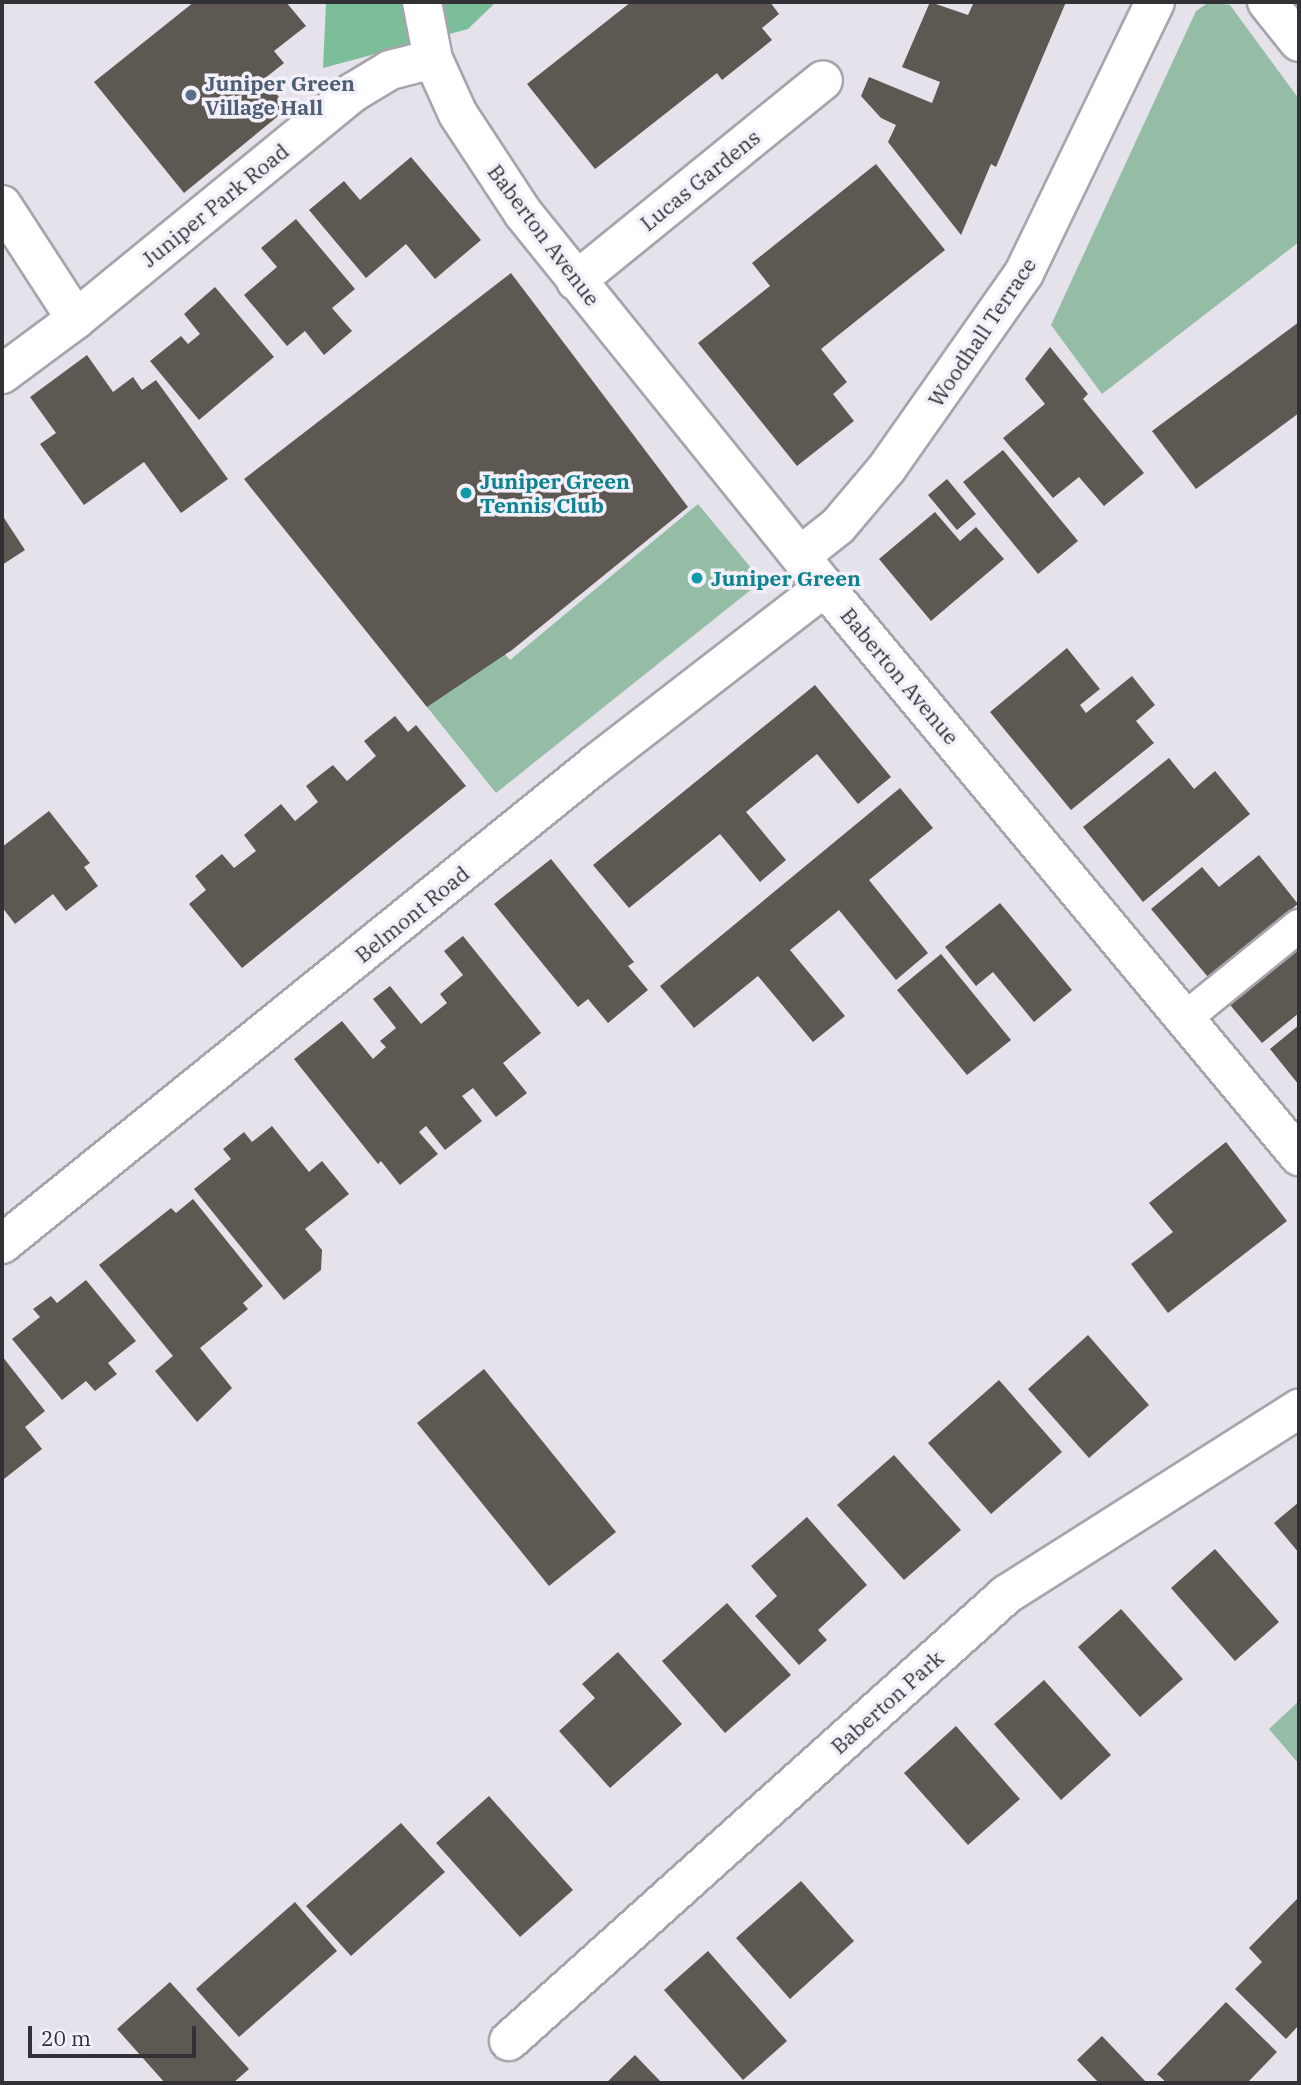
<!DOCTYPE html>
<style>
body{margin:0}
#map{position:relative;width:1301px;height:2085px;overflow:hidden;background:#e6e2ec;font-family:"IBM Plex Serif",serif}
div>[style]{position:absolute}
.green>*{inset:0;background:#95bda6}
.forest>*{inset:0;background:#7cbe9a}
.building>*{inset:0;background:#5d5851}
.roads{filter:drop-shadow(2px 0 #a7a4ac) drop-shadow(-2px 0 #a7a4ac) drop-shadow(0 2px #a7a4ac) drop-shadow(0 -2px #a7a4ac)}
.lane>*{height:32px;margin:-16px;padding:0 16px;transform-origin:16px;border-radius:16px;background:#fff}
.street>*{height:38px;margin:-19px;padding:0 19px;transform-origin:19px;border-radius:19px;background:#fff}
.dots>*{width:19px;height:19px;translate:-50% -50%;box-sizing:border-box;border:4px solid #f3f0f9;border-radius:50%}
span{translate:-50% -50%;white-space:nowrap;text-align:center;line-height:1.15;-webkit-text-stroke:7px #f3f0f9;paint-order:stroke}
.service-label{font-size:21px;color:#4e5e75;font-weight:700}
.left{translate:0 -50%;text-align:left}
.street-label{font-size:21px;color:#323135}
.culture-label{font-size:21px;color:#0d838f;font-weight:700}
.frame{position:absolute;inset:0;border:4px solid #323135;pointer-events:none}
.scale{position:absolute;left:28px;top:2026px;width:168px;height:32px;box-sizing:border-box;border:4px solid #323135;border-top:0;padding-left:9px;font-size:21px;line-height:24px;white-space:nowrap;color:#323135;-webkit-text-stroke:5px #f3f0f9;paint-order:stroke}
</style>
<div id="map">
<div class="green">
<div style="clip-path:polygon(1209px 2px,1230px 5px,1299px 99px,1299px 242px,1102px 394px,1051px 325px,1196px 11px)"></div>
<div style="clip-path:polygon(317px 429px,510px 660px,698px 504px,762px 581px,496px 793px,249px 485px)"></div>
<div style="clip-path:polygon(1299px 1701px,1299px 1764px,1269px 1729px)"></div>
</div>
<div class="forest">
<div style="clip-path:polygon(326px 2px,496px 2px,468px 29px,323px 68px)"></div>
</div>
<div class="building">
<div style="clip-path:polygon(194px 2px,286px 2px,306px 26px,274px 51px,284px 63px,264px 79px,288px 108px,184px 193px,94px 82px)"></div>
<div style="clip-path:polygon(631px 2px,770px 2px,779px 14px,762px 28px,772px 40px,722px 80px,717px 73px,595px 169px,527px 84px)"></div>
<div style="clip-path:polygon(930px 2px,968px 15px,974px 2px,1066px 2px,996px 167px,991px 164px,961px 235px,888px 142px,896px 125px,881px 118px,861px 96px,869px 77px,932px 103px,940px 82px,902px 67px)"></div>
<div style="clip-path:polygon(411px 157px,481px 240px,435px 279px,406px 244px,366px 278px,309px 210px,344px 181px,360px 200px)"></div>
<div style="clip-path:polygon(876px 164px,945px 250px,821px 349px,847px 382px,833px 394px,854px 421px,797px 466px,698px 343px,770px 286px,752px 263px)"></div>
<div style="clip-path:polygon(296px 219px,355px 289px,332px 308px,352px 331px,324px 355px,305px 331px,287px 346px,244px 295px,277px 267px,261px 248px)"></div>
<div style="clip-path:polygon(511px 273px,688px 507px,512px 650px,427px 707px,244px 479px)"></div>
<div style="clip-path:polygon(215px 287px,274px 357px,199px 420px,150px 361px,181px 336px,188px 344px,200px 334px,184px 314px)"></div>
<div style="clip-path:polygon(1299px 322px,1299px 413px,1196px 489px,1152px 431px)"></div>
<div style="clip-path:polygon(1050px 347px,1088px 394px,1083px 399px,1144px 473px,1104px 506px,1079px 477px,1053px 498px,1003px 438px,1045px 404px,1025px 379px)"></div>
<div style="clip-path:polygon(87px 355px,113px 392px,133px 377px,142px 390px,156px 380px,228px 479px,181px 513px,144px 462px,84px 505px,40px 444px,56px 433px,30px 397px)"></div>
<div style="clip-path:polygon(1003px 450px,1078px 541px,1038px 574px,963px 482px)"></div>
<div style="clip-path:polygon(947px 479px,976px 514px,957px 530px,928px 495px)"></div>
<div style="clip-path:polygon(935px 512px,960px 541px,976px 527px,1004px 559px,931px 621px,879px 559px)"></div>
<div style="clip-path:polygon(2px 515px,25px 550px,2px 565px)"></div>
<div style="clip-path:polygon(1067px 648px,1100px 689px,1080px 705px,1086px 713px,1132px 676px,1155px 705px,1136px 721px,1154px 743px,1071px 810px,990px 712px)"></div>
<div style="clip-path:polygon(815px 685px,891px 777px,858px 804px,817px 754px,746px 812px,786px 860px,760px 882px,720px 834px,629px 908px,593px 865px)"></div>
<div style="clip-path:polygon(395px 716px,408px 732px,416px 725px,466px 786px,242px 968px,189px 904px,206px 890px,195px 876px,222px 854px,234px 868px,256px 851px,244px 835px,281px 804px,295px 821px,318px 802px,306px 786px,333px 765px,347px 781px,376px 756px,364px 741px)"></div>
<div style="clip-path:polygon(1169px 758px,1194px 789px,1215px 771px,1250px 814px,1143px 902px,1083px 827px)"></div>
<div style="clip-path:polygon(900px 788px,933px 828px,869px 880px,928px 953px,896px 980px,839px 910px,790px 950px,845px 1016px,813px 1042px,758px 976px,694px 1028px,660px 986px)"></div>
<div style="clip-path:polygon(49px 811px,90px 863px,84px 867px,98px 886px,66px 911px,53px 894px,15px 924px,2px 907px,2px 847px)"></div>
<div style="clip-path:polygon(1259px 855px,1298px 904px,1208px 977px,1151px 909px,1202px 867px,1219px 887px)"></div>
<div style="clip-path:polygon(551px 859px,634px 962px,628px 966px,648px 990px,608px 1023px,588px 999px,578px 1007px,494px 904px)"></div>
<div style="clip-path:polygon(1000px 903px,1072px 990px,1034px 1022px,993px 972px,976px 986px,945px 947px)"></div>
<div style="clip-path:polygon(463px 936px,541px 1033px,503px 1063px,527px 1093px,496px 1117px,473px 1088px,462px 1096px,482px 1121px,445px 1150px,426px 1126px,419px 1132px,438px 1154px,400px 1185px,381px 1161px,378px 1164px,294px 1059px,342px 1021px,373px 1059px,386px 1047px,380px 1041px,396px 1028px,373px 999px,390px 986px,421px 1024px,447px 1003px,440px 994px,463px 975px,444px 951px)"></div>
<div style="clip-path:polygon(1299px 941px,1299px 1013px,1262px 1043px,1226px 1000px)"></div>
<div style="clip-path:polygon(941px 954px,1011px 1040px,967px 1075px,897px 990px)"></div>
<div style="clip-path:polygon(1299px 1025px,1299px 1085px,1270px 1049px)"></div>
<div style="clip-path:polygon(272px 1126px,309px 1172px,322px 1161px,349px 1194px,305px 1229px,322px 1250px,321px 1270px,284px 1300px,194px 1189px,231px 1159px,223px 1149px,244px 1132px,252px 1142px)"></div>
<div style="clip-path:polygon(1226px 1142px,1287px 1221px,1168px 1313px,1131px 1264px,1173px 1232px,1149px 1203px)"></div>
<div style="clip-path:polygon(193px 1199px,263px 1286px,243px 1303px,248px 1309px,200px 1348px,232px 1388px,197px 1422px,155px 1371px,173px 1356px,99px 1265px,171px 1208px,176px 1213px)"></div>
<div style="clip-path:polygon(86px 1280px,136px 1341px,108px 1363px,117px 1374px,95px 1391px,86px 1381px,62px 1400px,12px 1339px,40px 1317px,33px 1309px,51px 1296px,57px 1303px)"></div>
<div style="clip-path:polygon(1088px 1335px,1149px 1405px,1089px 1458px,1028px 1389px)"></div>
<div style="clip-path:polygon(2px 1356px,45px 1411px,25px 1427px,42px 1449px,4px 1479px)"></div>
<div style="clip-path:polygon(484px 1369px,616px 1532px,549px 1586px,417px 1423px)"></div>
<div style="clip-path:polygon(999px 1380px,1062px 1452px,991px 1514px,928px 1443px)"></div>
<div style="clip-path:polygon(894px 1455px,961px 1530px,904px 1580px,837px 1505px)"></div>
<div style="clip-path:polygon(1299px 1502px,1299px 1553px,1274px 1523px)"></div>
<div style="clip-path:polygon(807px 1517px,867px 1585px,818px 1630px,827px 1640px,799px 1665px,755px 1616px,777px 1596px,751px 1566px)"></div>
<div style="clip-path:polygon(1215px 1549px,1279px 1622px,1235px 1661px,1171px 1588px)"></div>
<div style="clip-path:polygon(727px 1603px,791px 1675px,725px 1733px,662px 1661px)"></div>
<div style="clip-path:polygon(1121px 1609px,1183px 1679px,1140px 1717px,1078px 1647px)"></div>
<div style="clip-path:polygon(618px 1652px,682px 1724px,610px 1788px,559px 1731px,595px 1698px,582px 1684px)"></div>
<div style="clip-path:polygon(1044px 1680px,1111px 1755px,1061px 1800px,994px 1724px)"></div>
<div style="clip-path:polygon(956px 1726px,1020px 1799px,968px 1845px,904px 1773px)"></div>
<div style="clip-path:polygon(489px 1796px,573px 1890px,520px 1937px,436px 1843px)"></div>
<div style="clip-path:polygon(401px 1823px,445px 1872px,351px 1956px,306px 1906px)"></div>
<div style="clip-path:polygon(801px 1881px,854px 1941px,790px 1999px,736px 1938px)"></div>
<div style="clip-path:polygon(1299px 1897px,1299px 2025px,1286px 2039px,1235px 1989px,1262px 1962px,1249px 1948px)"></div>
<div style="clip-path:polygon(295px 1902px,337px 1951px,239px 2037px,196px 1989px)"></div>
<div style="clip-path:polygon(708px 1951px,787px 2041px,743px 2080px,664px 1990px)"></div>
<div style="clip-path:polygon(170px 1982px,249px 2069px,233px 2083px,165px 2083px,117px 2029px)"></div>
<div style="clip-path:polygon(1226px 2002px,1277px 2052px,1247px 2083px,1167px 2083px,1157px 2074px)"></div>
<div style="clip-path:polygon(1102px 2036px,1147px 2083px,1099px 2083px,1077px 2060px)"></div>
<div style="clip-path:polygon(635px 2055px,662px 2083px,606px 2083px)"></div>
</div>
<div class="roads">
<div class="lane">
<div style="left:1184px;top:1019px;width:148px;rotate:-39deg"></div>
</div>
<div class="street">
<div style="left:422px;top:2px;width:58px;rotate:79.1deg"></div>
<div style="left:433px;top:59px;width:60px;rotate:65.6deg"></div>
<div style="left:458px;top:114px;width:118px;rotate:56.7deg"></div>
<div style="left:523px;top:213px;width:481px;rotate:51.1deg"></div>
<div style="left:825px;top:587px;width:741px;rotate:50.2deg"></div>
<div style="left:1267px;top:2px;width:51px;rotate:51.3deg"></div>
<div style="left:2px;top:205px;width:136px;rotate:57deg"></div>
<div style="left:576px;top:281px;width:318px;rotate:-39.1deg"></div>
<div style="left:2px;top:374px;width:92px;rotate:-36.6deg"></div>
<div style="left:76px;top:319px;width:357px;rotate:-39.3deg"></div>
<div style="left:352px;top:93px;width:44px;rotate:-31.2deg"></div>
<div style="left:390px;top:70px;width:44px;rotate:-14.3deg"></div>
<div style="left:800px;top:556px;width:48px;rotate:-38.3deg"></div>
<div style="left:838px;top:526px;width:76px;rotate:-49.8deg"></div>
<div style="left:887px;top:468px;width:238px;rotate:-54.9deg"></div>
<div style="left:1024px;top:273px;width:301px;rotate:-64.2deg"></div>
<div style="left:2px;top:1244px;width:765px;rotate:-38.95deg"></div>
<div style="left:597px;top:763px;width:288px;rotate:-37.7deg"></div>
<div style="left:509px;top:2041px;width:669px;rotate:-41.91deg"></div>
<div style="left:1007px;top:1594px;width:346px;rotate:-32.4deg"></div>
</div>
</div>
<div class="dots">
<div style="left:191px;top:95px;background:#5c6f8a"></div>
<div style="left:466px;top:493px;background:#0f9aa8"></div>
<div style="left:697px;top:578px;background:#0f9aa8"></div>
</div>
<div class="service-label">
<span class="left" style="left:205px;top:95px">Juniper Green<br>Village Hall</span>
</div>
<div class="street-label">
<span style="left:700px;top:180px;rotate:-39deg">Lucas Gardens</span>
<span style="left:215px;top:205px;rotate:-39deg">Juniper Park Road</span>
<span style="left:544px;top:235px;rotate:53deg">Baberton Avenue</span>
<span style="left:982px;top:332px;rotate:-56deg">Woodhall Terrace</span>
<span style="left:900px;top:676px;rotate:50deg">Baberton Avenue</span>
<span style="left:412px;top:914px;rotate:-39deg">Belmont Road</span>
<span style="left:887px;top:1702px;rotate:-42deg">Baberton Park</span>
</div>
<div class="culture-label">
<span class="left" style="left:480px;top:493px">Juniper Green<br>Tennis Club</span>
<span class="left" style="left:711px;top:578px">Juniper Green</span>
</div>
<div class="frame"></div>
<div class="scale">20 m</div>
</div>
